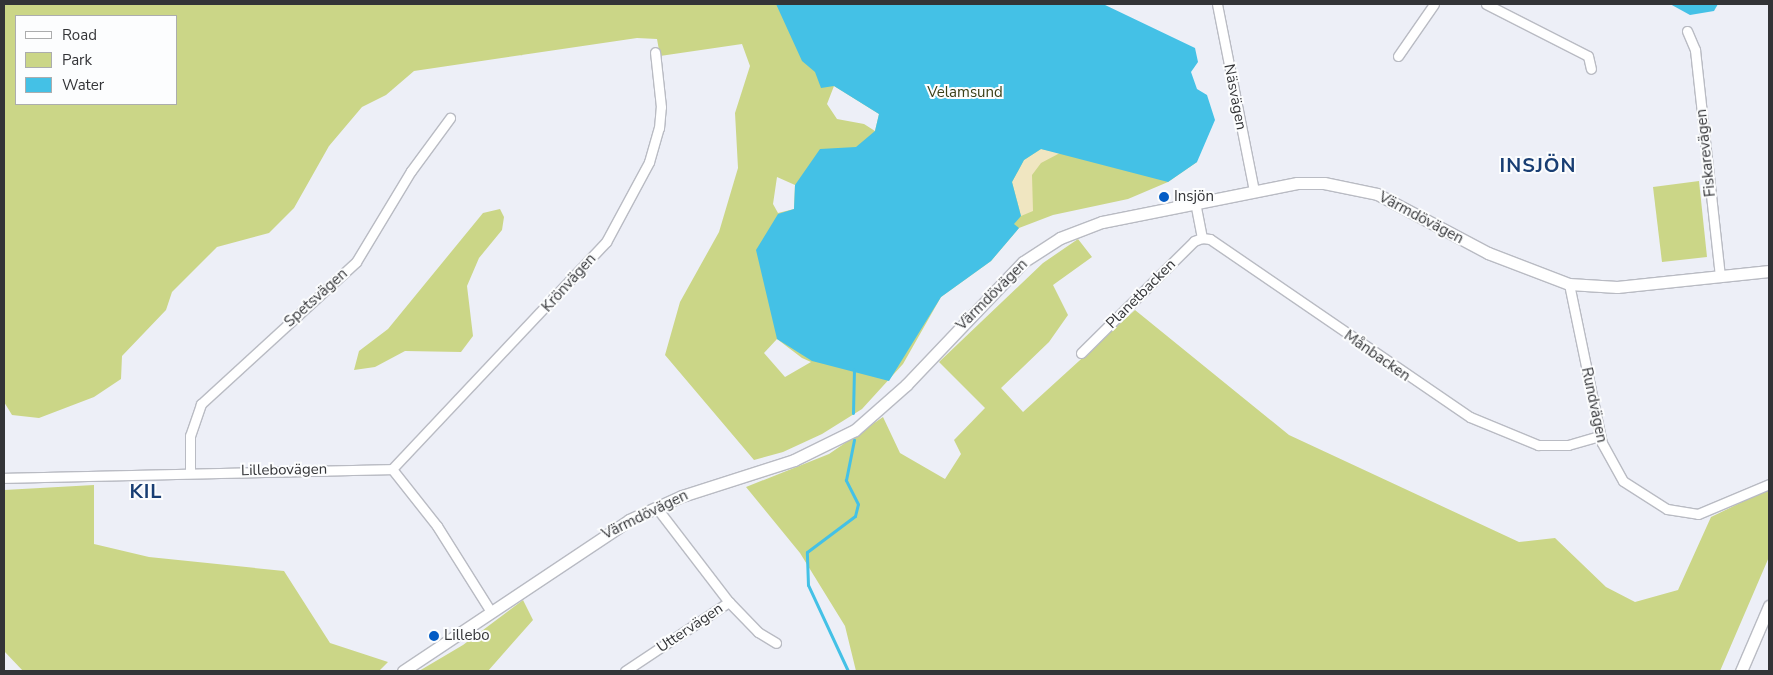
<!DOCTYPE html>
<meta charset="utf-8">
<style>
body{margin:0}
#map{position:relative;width:1773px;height:675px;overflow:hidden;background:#edeff7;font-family:"Nunito Sans",sans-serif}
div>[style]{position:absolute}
.green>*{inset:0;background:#cbd687}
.sand>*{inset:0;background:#f0e6c1}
.water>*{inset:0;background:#44c1e6}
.stream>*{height:3px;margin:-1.5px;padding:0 1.5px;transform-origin:1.5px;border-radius:1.5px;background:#44c1e6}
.roads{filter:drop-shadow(1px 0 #b9bbc3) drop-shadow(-1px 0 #b9bbc3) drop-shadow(0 1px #b9bbc3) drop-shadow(0 -1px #b9bbc3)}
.street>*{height:9px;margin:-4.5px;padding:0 4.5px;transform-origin:4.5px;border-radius:4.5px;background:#fff}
.secondary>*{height:11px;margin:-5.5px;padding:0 5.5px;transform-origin:5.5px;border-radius:5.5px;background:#fff}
.dots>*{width:14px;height:14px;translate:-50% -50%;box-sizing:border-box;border:2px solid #fcfdfe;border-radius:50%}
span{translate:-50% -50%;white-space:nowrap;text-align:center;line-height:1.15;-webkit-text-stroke:4px #fcfdfe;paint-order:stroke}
.park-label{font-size:15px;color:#3b4018}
.street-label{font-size:15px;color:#333437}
.poi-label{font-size:15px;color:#333437}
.left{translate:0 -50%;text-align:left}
.district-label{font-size:20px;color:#193e73;font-weight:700;letter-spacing:1px}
.frame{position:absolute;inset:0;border:5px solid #333437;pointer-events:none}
.legend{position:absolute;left:15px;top:15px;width:162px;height:90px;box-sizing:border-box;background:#fcfdfe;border:1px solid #acadae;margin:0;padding:6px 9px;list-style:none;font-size:15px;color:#333437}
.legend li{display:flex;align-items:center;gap:10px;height:25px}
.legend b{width:25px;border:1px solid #acadae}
</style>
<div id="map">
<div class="green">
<div style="clip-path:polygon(evenodd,4px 4px,1057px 4px,1197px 162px,1168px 182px,1128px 199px,1053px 215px,1019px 228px,991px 261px,941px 297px,903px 364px,862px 409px,822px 434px,783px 452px,754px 460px,665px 355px,680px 302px,719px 232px,738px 168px,735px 113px,750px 66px,742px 44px,660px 56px,657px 39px,637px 38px,414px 71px,386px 95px,362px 107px,329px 146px,294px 208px,269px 233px,217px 247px,172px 292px,166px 310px,122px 356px,121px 379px,94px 397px,39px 418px,12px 415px,4px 402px,4px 4px,16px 16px,176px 16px,176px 104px,16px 104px,16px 16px,4px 4px,834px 86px,879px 114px,875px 131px,864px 124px,837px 119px,827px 104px,834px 86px,4px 4px,777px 177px,795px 185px,794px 209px,778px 213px,773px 204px,777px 177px,4px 4px,777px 339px,802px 358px,811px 362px,785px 377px,764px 353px,777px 339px)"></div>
<div style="clip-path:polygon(1699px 181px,1707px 257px,1662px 262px,1653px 187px)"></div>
<div style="clip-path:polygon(500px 209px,504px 217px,502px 230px,479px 258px,467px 286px,473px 336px,461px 352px,405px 351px,375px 367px,354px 370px,359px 351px,388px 329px,483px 213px)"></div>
<div style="clip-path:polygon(1078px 239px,1092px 257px,1053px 285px,1068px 315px,1049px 342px,1001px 388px,1023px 412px,1135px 310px,1289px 435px,1519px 542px,1555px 538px,1606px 587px,1635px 602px,1678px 590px,1711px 517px,1769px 489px,1769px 557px,1720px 671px,856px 671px,845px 626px,800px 553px,746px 487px,829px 454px,883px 417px,900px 453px,945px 479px,961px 454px,954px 440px,985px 408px,939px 362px,1043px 263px)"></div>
<div style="clip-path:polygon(94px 485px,94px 544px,149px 557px,284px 571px,330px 643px,388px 662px,379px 671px,23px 671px,4px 651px,4px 490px)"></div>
<div style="clip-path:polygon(523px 600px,533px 620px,488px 671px,419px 671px,463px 645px)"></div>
</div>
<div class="sand">
<div style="clip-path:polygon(1041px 149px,1060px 153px,1041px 163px,1032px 175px,1033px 211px,1021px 216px,1012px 182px,1024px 160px)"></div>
</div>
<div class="water">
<div style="clip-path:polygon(776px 4px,1103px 4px,1195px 48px,1198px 62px,1191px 72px,1197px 89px,1207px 95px,1215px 120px,1197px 162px,1168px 182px,1041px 149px,1024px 160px,1012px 182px,1021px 216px,1014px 224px,1019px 228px,991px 261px,941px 297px,889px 381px,812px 361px,777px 339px,756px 250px,778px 214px,794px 209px,795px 185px,820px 149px,856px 147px,875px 131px,879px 114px,834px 86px,821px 88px,815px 72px,802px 61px)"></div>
<div style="clip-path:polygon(1670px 4px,1718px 4px,1714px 11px,1690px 15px)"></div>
</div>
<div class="stream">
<div style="left:853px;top:413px;width:44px;rotate:-88.7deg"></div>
<div style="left:848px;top:671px;width:95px;rotate:-114.9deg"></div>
<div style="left:808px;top:585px;width:33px;rotate:-92deg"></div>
<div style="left:807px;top:552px;width:60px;rotate:-36.9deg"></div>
<div style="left:855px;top:516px;width:12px;rotate:-76deg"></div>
<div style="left:858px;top:504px;width:27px;rotate:-117deg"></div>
<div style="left:846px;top:480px;width:41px;rotate:-78.7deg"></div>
</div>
<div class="roads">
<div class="street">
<div style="left:1217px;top:4px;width:191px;rotate:78.8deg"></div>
<div style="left:1486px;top:4px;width:114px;rotate:27deg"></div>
<div style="left:1588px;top:56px;width:13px;rotate:77deg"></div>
<div style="left:1687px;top:31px;width:21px;rotate:67deg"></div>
<div style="left:1695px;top:50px;width:227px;rotate:83.7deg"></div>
<div style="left:1398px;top:56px;width:63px;rotate:-55.3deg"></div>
<div style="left:1195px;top:202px;width:37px;rotate:79deg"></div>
<div style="left:1202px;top:238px;width:8px;rotate:7deg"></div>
<div style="left:1210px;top:239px;width:315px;rotate:34.4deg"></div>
<div style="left:1470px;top:417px;width:74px;rotate:22.4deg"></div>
<div style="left:1538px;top:445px;width:30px"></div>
<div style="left:1568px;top:445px;width:33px;rotate:-16deg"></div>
<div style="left:1569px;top:284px;width:162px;rotate:78.3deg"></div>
<div style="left:1602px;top:443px;width:43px;rotate:61.1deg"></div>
<div style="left:1623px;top:481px;width:52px;rotate:32.5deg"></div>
<div style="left:1667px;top:509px;width:31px;rotate:9deg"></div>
<div style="left:1698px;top:514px;width:77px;rotate:-22.9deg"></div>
<div style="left:1081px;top:353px;width:159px;rotate:-44.7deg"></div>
<div style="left:1194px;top:241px;width:9px;rotate:-21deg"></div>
<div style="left:392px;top:469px;width:312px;rotate:-46.7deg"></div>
<div style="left:606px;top:242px;width:91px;rotate:-61.7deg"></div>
<div style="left:649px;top:162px;width:35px;rotate:-74deg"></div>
<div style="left:659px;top:128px;width:21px;rotate:-85deg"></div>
<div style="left:661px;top:107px;width:55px;rotate:-96.2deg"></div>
<div style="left:190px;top:471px;width:35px;rotate:-90deg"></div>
<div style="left:190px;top:436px;width:34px;rotate:-71deg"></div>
<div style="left:201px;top:404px;width:210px;rotate:-42.5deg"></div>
<div style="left:356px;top:262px;width:106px;rotate:-58.9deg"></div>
<div style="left:411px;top:171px;width:66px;rotate:-53.7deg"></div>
<div style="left:4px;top:478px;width:388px;rotate:-1.3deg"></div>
<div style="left:392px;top:469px;width:73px;rotate:51.7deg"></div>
<div style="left:437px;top:526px;width:99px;rotate:57.8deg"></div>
<div style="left:656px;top:507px;width:120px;rotate:52.5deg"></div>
<div style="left:729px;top:602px;width:42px;rotate:46deg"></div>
<div style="left:758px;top:632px;width:21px;rotate:31deg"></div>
<div style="left:625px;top:671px;width:125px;rotate:-33.6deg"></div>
</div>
<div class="secondary">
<div style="left:403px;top:671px;width:272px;rotate:-33.7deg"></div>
<div style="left:629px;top:520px;width:58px;rotate:-24.4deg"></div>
<div style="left:682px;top:496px;width:118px;rotate:-17.8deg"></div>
<div style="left:794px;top:460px;width:68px;rotate:-26.2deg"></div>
<div style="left:855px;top:430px;width:68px;rotate:-41.4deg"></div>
<div style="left:906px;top:385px;width:170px;rotate:-46.4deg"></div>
<div style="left:1023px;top:262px;width:44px;rotate:-33deg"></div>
<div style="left:1060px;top:238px;width:45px;rotate:-20.9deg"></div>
<div style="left:1102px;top:222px;width:199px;rotate:-11.3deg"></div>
<div style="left:1297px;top:183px;width:27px"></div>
<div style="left:1324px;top:183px;width:54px;rotate:11.7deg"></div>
<div style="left:1377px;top:194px;width:126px;rotate:28deg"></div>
<div style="left:1488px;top:253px;width:87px;rotate:20.9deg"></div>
<div style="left:1569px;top:284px;width:48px;rotate:3.6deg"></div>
<div style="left:1617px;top:287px;width:153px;rotate:-6deg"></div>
<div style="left:1741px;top:671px;width:71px;rotate:-66.7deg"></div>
</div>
</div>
<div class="dots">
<div style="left:1164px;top:197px;background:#035cc5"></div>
<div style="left:434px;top:636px;background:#035cc5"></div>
</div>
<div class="park-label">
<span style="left:965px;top:93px">Velamsund</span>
</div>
<div class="street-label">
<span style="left:1235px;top:97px;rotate:79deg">Näsvägen</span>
<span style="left:1706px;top:153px;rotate:-96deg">Fiskarevägen</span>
<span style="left:1421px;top:218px;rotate:28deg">Värmdövägen</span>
<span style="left:569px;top:283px;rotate:-48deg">Krönvägen</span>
<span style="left:1141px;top:294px;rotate:-45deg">Planetbacken</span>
<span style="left:992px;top:295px;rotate:-45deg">Värmdövägen</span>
<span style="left:316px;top:298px;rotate:-42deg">Spetsvägen</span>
<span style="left:1377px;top:356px;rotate:35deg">Månbacken</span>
<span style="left:1594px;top:405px;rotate:78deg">Rundvägen</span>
<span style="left:284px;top:470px;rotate:-1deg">Lillebovägen</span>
<span style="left:645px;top:515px;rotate:-26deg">Värmdövägen</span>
<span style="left:690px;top:628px;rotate:-34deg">Uttervägen</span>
</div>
<div class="poi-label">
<span class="left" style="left:1174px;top:197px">Insjön</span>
<span class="left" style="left:444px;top:636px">Lillebo</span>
</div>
<div class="district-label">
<span style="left:1538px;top:165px">INSJÖN</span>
<span style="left:146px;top:491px">KIL</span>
</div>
<div class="frame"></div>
<ul class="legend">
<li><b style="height:6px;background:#fff"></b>Road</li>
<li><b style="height:14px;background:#cbd687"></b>Park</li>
<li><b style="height:14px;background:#44c1e6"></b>Water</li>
</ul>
</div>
